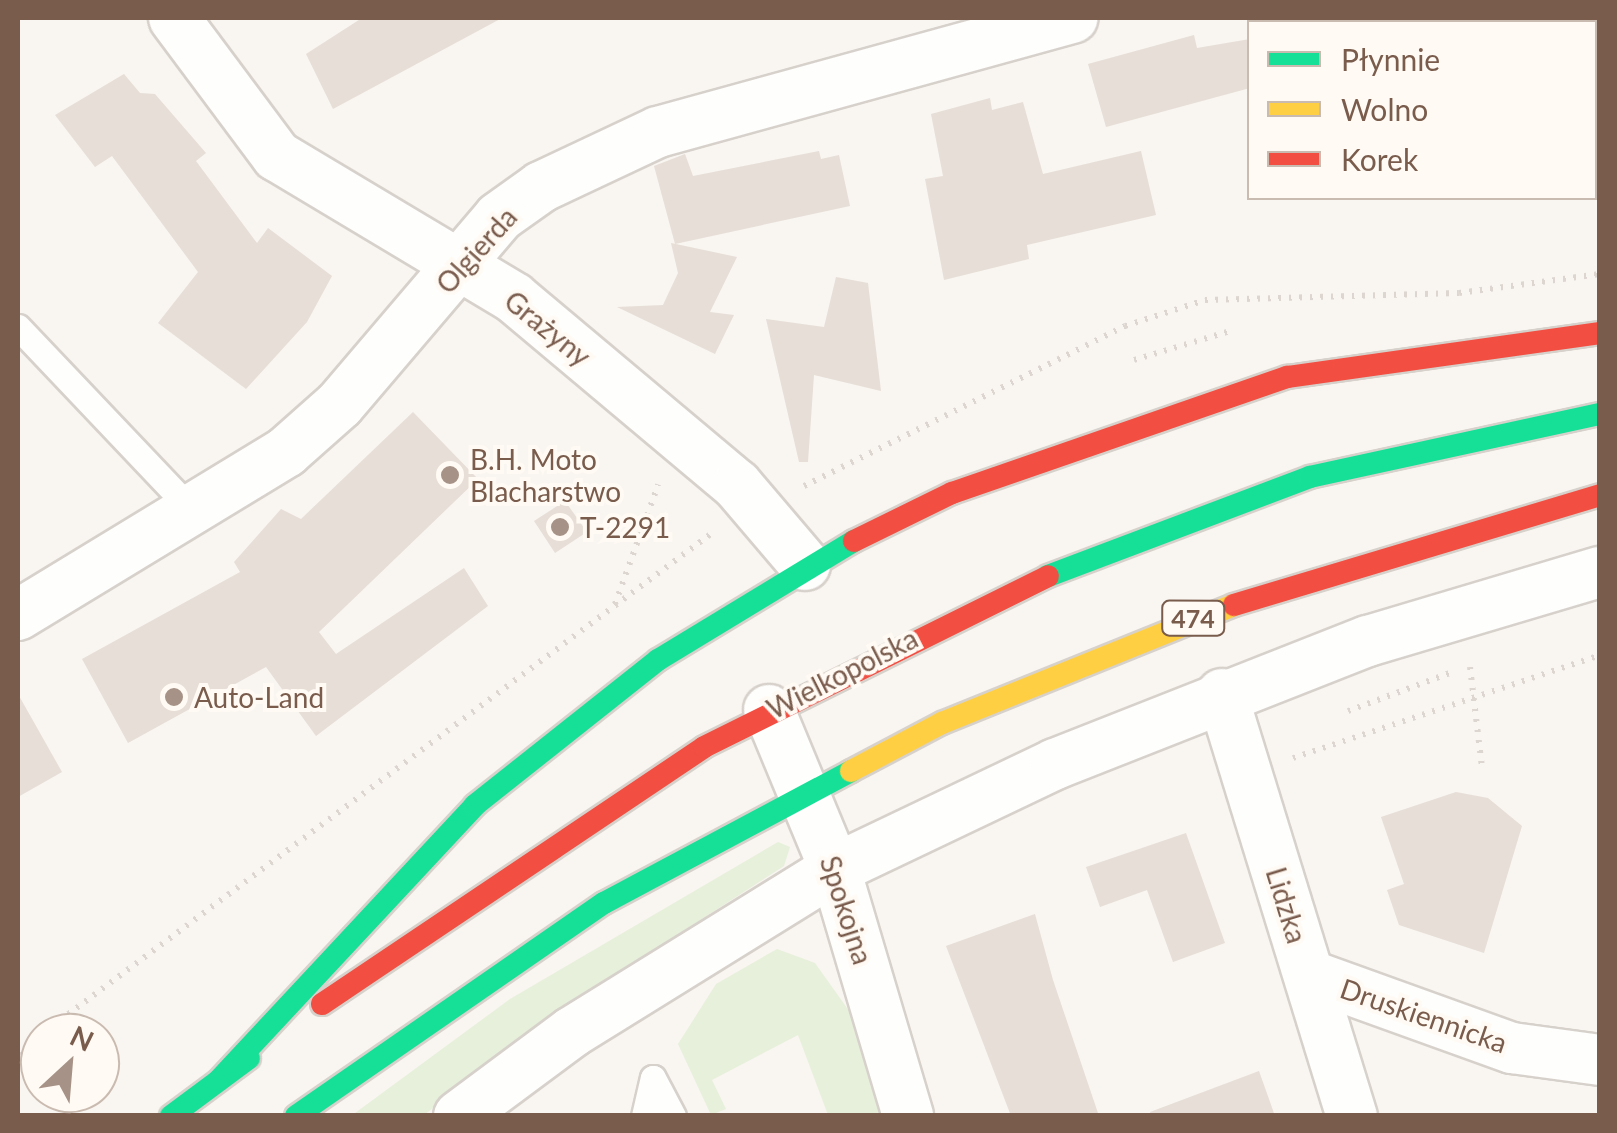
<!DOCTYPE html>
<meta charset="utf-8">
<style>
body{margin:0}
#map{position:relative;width:1617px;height:1133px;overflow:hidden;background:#f9f5f0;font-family:Lato,sans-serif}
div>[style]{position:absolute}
.green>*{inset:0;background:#e7f0db}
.building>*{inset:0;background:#e6ded7}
.path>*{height:6px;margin-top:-3px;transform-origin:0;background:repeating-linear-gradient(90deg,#dcd5d0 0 2.5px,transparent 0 10.5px)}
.roads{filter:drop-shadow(2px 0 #d7d1cb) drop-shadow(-2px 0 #d7d1cb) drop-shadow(0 2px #d7d1cb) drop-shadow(0 -2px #d7d1cb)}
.lane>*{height:25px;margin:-12.5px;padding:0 12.5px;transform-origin:12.5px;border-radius:12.5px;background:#fefefd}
.street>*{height:50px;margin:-25px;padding:0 25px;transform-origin:25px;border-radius:25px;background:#fefefd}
.fast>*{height:22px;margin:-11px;padding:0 11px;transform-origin:11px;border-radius:11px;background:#16e098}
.slow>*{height:22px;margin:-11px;padding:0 11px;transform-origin:11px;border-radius:11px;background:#ffcf43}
.jam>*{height:22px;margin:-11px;padding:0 11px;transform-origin:11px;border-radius:11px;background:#f24e42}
.dots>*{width:28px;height:28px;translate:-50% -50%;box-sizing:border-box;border:5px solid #fffaf3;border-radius:50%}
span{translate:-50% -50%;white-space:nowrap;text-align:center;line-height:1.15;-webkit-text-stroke:8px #fffaf3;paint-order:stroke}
.shield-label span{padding:2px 8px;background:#fffaf3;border:2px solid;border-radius:8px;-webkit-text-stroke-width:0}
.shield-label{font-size:25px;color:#7a5c4d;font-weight:700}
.street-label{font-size:28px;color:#7a5c4d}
.poi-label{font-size:28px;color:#7a5c4d}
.left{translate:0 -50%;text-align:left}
.frame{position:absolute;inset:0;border:20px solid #7a5c4d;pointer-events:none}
.legend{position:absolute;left:1247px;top:20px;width:350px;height:180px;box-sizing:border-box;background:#fffaf3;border:2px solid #cabbb1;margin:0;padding:12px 18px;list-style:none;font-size:30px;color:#7a5c4d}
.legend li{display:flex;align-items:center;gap:20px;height:50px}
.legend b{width:50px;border:2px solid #cabbb1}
.north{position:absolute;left:20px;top:1013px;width:100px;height:100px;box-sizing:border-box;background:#fffaf3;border:2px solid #cabbb1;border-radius:50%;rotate:26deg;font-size:28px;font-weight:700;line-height:40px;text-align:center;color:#7a5c4d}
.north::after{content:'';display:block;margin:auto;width:35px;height:45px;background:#a69286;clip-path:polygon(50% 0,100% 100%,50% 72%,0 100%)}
</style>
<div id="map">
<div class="green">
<div style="clip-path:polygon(778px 842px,790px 847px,784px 866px,565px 1007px,424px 1115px,351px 1116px,510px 999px)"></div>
<div style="clip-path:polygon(777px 949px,815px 963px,852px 1015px,881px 1115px,828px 1115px,798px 1035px,712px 1080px,726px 1109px,711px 1115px,678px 1044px,716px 984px)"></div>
</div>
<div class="building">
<div style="clip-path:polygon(362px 18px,502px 18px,333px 109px,306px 54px)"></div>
<div style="clip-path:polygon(1194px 35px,1197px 48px,1250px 39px,1250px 88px,1106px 127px,1088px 64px)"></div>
<div style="clip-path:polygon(124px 74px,140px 93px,155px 94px,206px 153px,196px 161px,257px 243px,268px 228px,332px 276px,307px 322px,246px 389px,158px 323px,198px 272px,112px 156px,95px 167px,55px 115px)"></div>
<div style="clip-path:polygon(990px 98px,992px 110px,1023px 102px,1043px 174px,1141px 151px,1156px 215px,1027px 245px,1029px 259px,944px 280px,925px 179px,943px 176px,931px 114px)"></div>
<div style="clip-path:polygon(819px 151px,821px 159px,839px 155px,850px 206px,675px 244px,654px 166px,685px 154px,693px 176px)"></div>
<div style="clip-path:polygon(671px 243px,737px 257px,710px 312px,734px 315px,715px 354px,617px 307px,663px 305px,678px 273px)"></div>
<div style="clip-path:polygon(836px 277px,868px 283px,881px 391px,814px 375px,808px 462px,799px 462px,766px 319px,824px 327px)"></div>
<div style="clip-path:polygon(413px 412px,478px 479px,319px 632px,336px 654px,464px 568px,488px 606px,316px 736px,266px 667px,128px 743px,82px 659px,240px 572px,234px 562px,281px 509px,301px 519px)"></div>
<div style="clip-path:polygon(565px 501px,587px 532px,555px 553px,534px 521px)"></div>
<div style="clip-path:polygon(18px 694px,62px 772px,18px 797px)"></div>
<div style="clip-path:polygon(1456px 792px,1488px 798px,1522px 826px,1484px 953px,1399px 925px,1387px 890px,1404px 884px,1381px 817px)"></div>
<div style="clip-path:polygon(1186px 833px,1225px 943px,1173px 962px,1147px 890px,1100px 907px,1086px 867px)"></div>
<div style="clip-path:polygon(1035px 914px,1053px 980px,1099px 1116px,1011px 1116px,946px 946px)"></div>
<div style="clip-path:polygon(1259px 1071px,1275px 1116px,1151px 1116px,1150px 1112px)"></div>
</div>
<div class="path">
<div style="left:1134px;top:360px;width:100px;rotate:-16.8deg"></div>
<div style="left:804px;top:486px;width:359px;rotate:-26.5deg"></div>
<div style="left:1125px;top:326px;width:84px;rotate:-18deg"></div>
<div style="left:1205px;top:300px;width:254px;rotate:-1.6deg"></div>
<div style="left:1459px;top:293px;width:142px;rotate:-7.7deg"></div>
<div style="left:615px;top:604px;width:127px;rotate:-70.1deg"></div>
<div style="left:1470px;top:667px;width:101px;rotate:83.2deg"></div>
<div style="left:1348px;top:711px;width:114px;rotate:-20.5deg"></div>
<div style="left:1293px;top:758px;width:324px;rotate:-18.5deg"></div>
<div style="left:43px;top:1033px;width:835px;rotate:-36.77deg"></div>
<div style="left:18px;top:1053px;width:28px;rotate:-38deg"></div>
</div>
<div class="roads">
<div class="lane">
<div style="left:18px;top:327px;width:248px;rotate:46.5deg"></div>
<div style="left:653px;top:1078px;width:43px;rotate:62.2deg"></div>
<div style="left:644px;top:1116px;width:39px;rotate:-77deg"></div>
</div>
<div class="street">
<div style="left:174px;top:18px;width:172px;rotate:53.3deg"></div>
<div style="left:277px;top:156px;width:276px;rotate:30.9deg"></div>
<div style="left:514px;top:298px;width:291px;rotate:40deg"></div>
<div style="left:737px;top:485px;width:105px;rotate:49.6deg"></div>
<div style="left:18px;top:615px;width:314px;rotate:-31.3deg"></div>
<div style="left:286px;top:452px;width:72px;rotate:-41.6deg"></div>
<div style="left:340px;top:404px;width:245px;rotate:-49.6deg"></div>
<div style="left:499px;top:217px;width:52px;rotate:-35.5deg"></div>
<div style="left:541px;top:187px;width:129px;rotate:-25.2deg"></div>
<div style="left:658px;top:132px;width:430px;rotate:-15.4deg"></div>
<div style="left:1222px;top:694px;width:442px;rotate:72.9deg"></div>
<div style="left:769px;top:710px;width:172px;rotate:67.5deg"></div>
<div style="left:835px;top:869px;width:258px;rotate:73.5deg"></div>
<div style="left:1309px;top:975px;width:216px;rotate:19.8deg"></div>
<div style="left:1512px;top:1048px;width:89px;rotate:7.8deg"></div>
<div style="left:459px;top:1116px;width:141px;rotate:-36.6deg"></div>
<div style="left:572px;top:1032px;width:309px;rotate:-31.8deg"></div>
<div style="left:835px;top:869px;width:244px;rotate:-25.5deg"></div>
<div style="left:1055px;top:764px;width:336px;rotate:-21.5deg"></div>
<div style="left:1368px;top:641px;width:242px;rotate:-16.6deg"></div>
</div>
<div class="fast">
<div style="left:1048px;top:576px;width:280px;rotate:-20.7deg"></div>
<div style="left:1310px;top:477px;width:297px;rotate:-12.3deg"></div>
<div style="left:219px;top:1080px;width:376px;rotate:-47deg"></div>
<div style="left:475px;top:805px;width:233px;rotate:-38.4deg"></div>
<div style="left:658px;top:660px;width:229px;rotate:-31.3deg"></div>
<div style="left:171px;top:1116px;width:97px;rotate:-36.6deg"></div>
<div style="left:296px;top:1116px;width:374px;rotate:-34.7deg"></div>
<div style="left:604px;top:903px;width:280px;rotate:-28.1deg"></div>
</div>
<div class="slow">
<div style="left:851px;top:771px;width:103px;rotate:-27.8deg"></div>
<div style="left:942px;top:723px;width:315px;rotate:-22deg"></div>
</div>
<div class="jam">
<div style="left:854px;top:541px;width:109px;rotate:-26.1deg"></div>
<div style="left:952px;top:493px;width:355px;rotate:-19.1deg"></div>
<div style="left:1287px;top:377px;width:316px;rotate:-8deg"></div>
<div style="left:1234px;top:605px;width:382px;rotate:-16.7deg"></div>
<div style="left:322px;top:1004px;width:460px;rotate:-33.9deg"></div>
<div style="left:704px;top:747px;width:384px;rotate:-26.4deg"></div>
</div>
</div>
<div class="dots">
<div style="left:450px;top:475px;background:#a69286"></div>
<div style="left:560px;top:527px;background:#a69286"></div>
<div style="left:174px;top:697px;background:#a69286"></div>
</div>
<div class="shield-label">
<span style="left:1193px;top:618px">474</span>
</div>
<div class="street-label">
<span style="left:476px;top:250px;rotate:-48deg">Olgierda</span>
<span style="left:548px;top:328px;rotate:39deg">Grażyny</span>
<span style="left:842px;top:673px;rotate:-27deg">Wielkopolska</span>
<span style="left:1287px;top:905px;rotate:73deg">Lidzka</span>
<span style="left:847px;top:910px;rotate:72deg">Spokojna</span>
<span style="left:1424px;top:1015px;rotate:19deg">Druskiennicka</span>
</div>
<div class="poi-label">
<span class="left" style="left:470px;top:475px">B.H. Moto<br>Blacharstwo</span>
<span class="left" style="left:580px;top:527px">T-2291</span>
<span class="left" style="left:194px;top:697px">Auto-Land</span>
</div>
<div class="frame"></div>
<ul class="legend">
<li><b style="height:12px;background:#16e098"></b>Płynnie</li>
<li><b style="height:12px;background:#ffcf43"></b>Wolno</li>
<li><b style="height:12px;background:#f24e42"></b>Korek</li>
</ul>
<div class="north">N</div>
</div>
